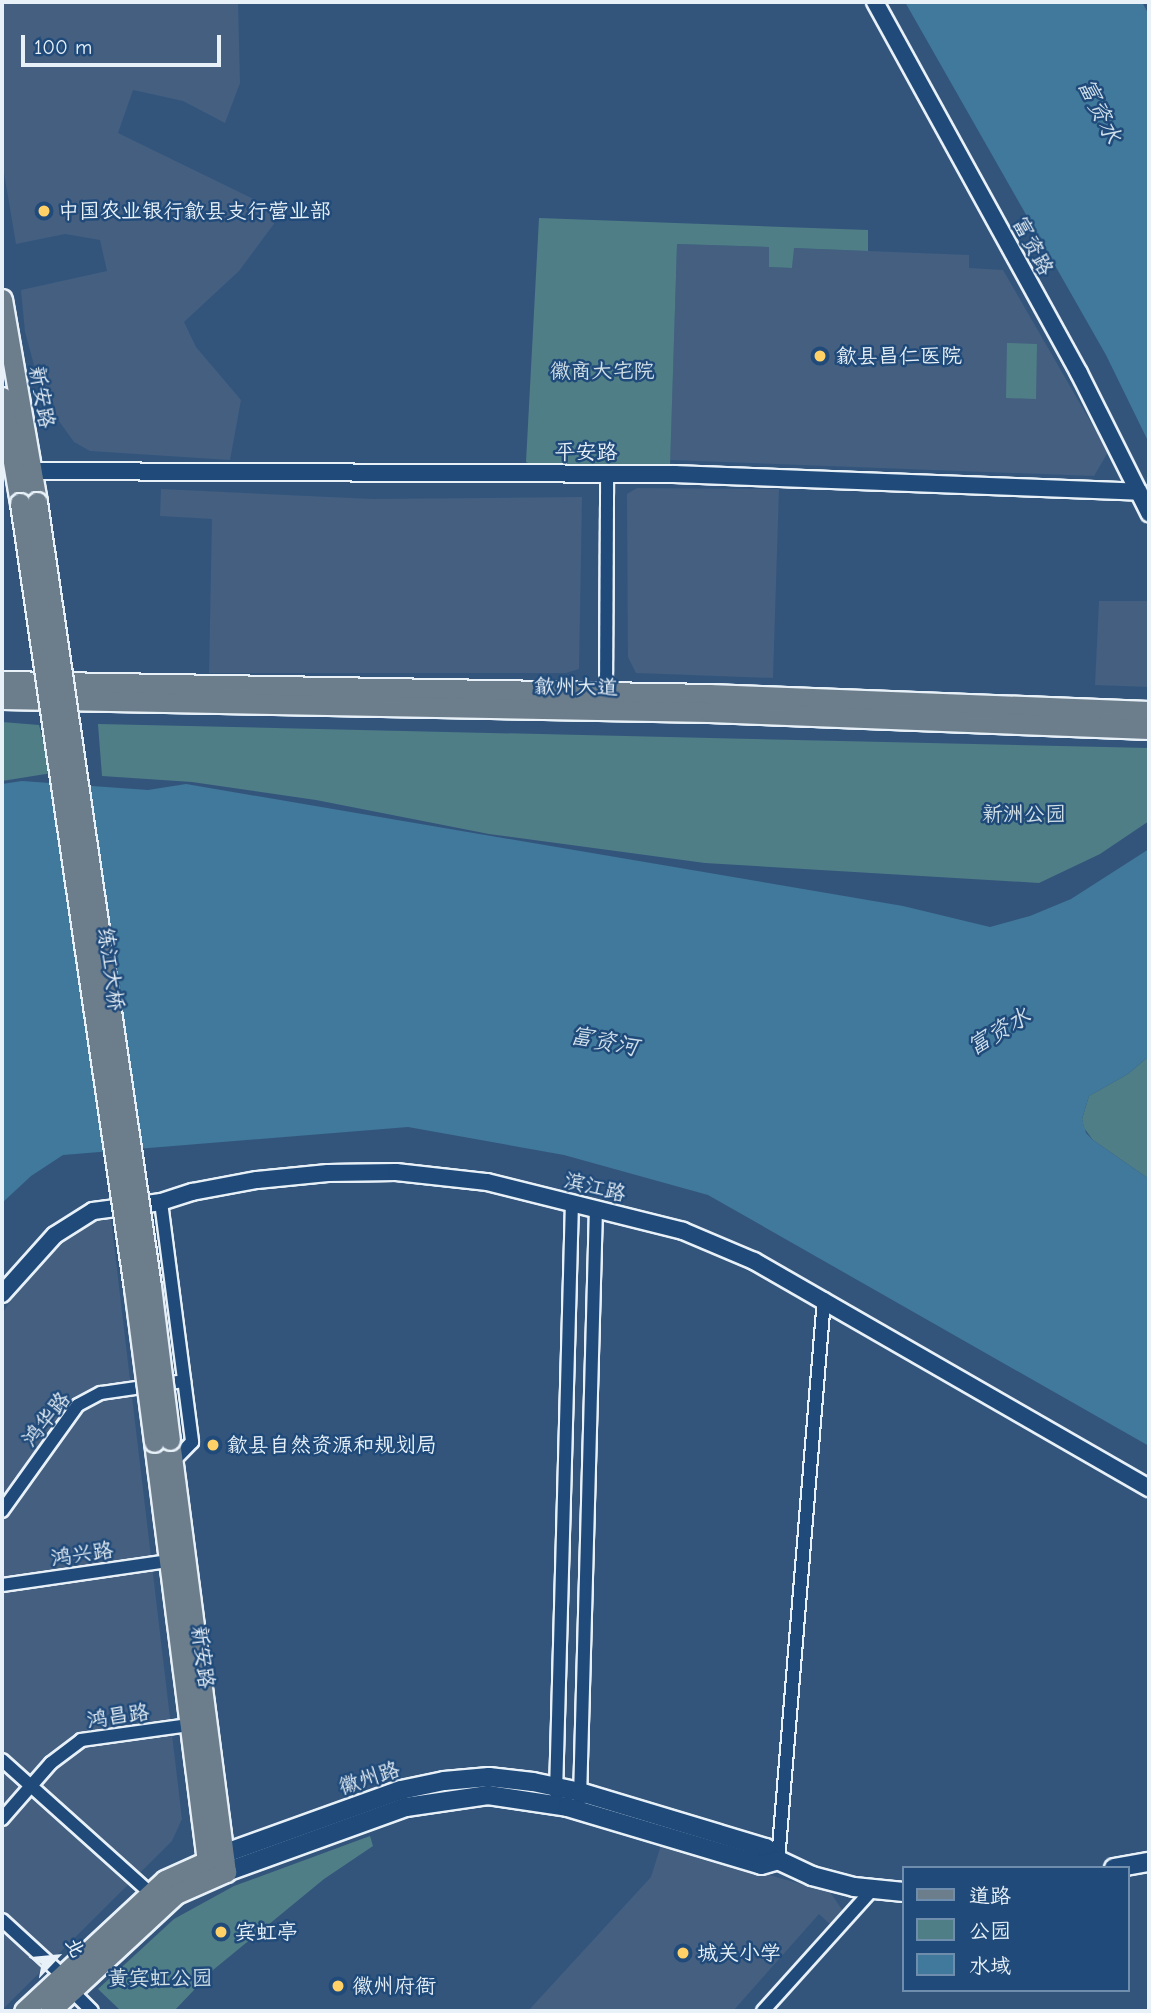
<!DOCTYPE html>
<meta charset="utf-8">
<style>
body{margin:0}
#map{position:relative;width:1151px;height:2013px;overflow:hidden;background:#33557c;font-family:"Comic Neue","LXGW WenKai TC",sans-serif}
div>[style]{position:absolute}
.built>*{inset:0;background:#445f80}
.green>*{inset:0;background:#507e87}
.water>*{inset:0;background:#40799b}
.roads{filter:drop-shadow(2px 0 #e8f1f8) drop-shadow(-2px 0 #e8f1f8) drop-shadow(0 2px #e8f1f8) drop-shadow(0 -2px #e8f1f8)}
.minor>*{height:12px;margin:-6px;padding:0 6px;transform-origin:6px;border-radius:6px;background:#1f4a7a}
.tertiary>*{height:16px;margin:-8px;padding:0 8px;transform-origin:8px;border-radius:8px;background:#1f4a7a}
.secondary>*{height:18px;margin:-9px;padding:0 9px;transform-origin:9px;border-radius:9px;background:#1f4a7a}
.primary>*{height:19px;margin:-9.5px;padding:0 9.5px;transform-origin:9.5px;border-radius:9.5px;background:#6c7d8c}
.trunk>*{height:19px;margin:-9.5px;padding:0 9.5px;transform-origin:9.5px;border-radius:9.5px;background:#6c7d8c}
.bridges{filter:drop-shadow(2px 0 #e8f1f8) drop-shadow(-2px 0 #e8f1f8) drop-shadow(0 2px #e8f1f8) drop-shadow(0 -2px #e8f1f8)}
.primary-bridge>*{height:19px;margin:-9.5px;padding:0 9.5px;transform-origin:9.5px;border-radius:9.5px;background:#6c7d8c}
.dots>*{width:19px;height:19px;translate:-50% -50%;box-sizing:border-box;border:4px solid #1f4a7a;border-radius:50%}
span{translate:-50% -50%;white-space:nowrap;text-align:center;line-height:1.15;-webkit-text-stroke:5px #1f4a7a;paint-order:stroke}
.poi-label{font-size:21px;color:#e8f1f8}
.left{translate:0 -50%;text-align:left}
.street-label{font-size:21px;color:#e8f1f8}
.park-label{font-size:21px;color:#d1e0e7}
.water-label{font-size:23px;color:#cfdfea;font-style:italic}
.frame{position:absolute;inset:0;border:4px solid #e8f1f8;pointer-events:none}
.legend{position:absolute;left:902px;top:1866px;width:228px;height:126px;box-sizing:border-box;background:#1f4a7a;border:2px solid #6f8dac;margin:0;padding:9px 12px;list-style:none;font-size:21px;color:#e8f1f8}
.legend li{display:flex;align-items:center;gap:14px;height:35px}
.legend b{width:35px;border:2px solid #6f8dac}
.north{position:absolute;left:21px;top:1922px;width:70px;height:70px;-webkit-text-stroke:5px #1f4a7a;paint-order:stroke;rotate:64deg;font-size:19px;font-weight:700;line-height:28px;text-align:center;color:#e8f1f8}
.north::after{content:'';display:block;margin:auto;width:24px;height:32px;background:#e8f1f8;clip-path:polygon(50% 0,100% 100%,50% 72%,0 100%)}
.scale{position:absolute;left:21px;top:35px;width:200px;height:32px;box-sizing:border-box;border:4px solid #e8f1f8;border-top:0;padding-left:9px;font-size:21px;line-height:24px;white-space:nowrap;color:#e8f1f8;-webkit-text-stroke:5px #1f4a7a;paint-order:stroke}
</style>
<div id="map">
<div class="built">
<div style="clip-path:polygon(2px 2px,238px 2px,240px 83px,225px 123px,183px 101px,133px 90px,118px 133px,282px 213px,239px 271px,184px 322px,196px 347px,241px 400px,230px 460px,90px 451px,74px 442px,56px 417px,39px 383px,25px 332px,21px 290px,107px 271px,100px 240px,65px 234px,16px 244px,2px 161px)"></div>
<div style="clip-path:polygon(677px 244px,769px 247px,769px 267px,792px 268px,793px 248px,969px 255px,969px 268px,1003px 270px,1108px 452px,1094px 476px,670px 460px)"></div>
<div style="clip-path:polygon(637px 488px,779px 489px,773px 678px,636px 673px,628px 657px,627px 494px)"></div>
<div style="clip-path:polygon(161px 489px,373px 499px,582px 497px,579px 669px,566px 673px,209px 673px,212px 519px,160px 516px)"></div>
<div style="clip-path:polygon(1099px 601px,1149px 601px,1149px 687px,1095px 685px)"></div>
<div style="clip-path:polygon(111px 1219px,182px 1819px,172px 1841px,2px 2010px,2px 1314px,30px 1271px,77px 1224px)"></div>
<div style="clip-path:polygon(661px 1845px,830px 1892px,845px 1914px,833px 1927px,819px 1914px,733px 2011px,528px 2011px,651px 1877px)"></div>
</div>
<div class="green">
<div style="clip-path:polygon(539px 218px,868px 230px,868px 251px,794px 248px,792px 268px,769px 267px,769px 247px,677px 244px,670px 467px,534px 466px,526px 462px)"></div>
<div style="clip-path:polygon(1007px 343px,1037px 344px,1036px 399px,1006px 398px)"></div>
<div style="clip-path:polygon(2px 722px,39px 725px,52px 773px,2px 781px)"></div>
<div style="clip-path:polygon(98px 724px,1149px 748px,1149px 821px,1100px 854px,1039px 883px,705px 863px,489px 834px,316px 800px,192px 782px,102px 776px)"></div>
<div style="clip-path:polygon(1149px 1056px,1149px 1179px,1093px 1140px,1084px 1128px,1082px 1119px,1089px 1096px,1128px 1074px)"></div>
<div style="clip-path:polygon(370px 1836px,373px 1846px,324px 1879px,213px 1970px,174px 2011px,121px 2011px,98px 1989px,174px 1919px,234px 1886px)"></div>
</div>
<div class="water">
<div style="clip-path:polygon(905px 2px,1142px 2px,1149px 15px,1149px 443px,1106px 355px)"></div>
<div style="clip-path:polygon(22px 781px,148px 790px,186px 784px,903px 906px,990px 927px,1030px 916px,1071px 899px,1149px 849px,1149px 1056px,1128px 1074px,1089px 1096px,1082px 1119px,1086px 1133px,1093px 1140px,1149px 1179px,1149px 1446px,708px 1195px,564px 1155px,408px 1127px,63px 1155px,31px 1176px,2px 1203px,2px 784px)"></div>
</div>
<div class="roads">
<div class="minor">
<div style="left:606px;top:692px;width:219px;rotate:-89.7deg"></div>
<div style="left:161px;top:1202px;width:242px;rotate:82.6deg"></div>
<div style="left:192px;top:1442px;width:28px;rotate:134deg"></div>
<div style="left:2px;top:1511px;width:130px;rotate:-54.4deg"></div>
<div style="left:78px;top:1405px;width:26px;rotate:-28deg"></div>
<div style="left:101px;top:1393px;width:84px;rotate:-8.2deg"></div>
<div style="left:2px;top:1585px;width:168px;rotate:-8.2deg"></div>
<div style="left:2px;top:1760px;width:199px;rotate:41.9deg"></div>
<div style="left:556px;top:1793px;width:591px;rotate:-88.45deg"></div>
<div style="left:580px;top:1799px;width:590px;rotate:-88.45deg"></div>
<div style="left:2px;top:1819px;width:74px;rotate:-48.8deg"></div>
<div style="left:51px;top:1763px;width:38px;rotate:-37deg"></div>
<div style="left:81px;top:1740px;width:109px;rotate:-7.9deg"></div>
<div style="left:778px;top:1860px;width:563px;rotate:-85.31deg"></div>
<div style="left:2px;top:1920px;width:81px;rotate:42.5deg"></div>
<div style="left:72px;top:1991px;width:28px;rotate:45deg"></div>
<div style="left:763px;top:2011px;width:164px;rotate:-48deg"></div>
</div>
<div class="tertiary">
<div style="left:875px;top:2px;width:423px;rotate:61.2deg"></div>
<div style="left:1079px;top:373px;width:157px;rotate:63.4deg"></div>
<div style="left:32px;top:471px;width:643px;rotate:0.27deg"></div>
<div style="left:675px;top:474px;width:464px;rotate:2.2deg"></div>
<div style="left:2px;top:1294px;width:79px;rotate:-48.1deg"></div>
<div style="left:55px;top:1235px;width:45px;rotate:-32.3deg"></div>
<div style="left:93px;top:1211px;width:69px;rotate:-7.5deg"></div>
<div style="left:161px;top:1202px;width:33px;rotate:-18deg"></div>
<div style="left:192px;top:1192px;width:66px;rotate:-10.5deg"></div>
<div style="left:257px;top:1180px;width:71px;rotate:-5.6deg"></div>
<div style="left:328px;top:1173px;width:68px;rotate:-0.8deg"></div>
<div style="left:396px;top:1172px;width:92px;rotate:6.3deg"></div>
<div style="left:487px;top:1182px;width:202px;rotate:14deg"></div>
<div style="left:683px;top:1231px;width:77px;rotate:22.9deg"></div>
<div style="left:754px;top:1261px;width:456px;rotate:29.9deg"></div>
</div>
<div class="secondary">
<div style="left:223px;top:1854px;width:189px;rotate:-19.8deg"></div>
<div style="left:401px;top:1790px;width:44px;rotate:-11.8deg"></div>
<div style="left:444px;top:1781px;width:45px;rotate:-5.1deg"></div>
<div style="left:489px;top:1777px;width:44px;rotate:6.5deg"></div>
<div style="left:533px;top:1782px;width:48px;rotate:12deg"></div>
<div style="left:580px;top:1792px;width:194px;rotate:16.8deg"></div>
<div style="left:766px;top:1848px;width:17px;rotate:45deg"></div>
<div style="left:778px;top:1860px;width:38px;rotate:25deg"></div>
<div style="left:812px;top:1876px;width:43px;rotate:14.7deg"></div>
<div style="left:854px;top:1887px;width:50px;rotate:5.7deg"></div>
<div style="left:1114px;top:1868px;width:36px;rotate:-10deg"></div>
<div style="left:226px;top:1872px;width:191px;rotate:-19.9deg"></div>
<div style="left:406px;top:1807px;width:83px;rotate:-8.3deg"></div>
<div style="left:488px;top:1795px;width:80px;rotate:8.6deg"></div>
<div style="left:567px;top:1807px;width:202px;rotate:16.6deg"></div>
<div style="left:761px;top:1865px;width:18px;rotate:-16deg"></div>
</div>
<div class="primary">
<div style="left:2px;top:299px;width:206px;rotate:80.2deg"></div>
<div style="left:2px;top:397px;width:108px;rotate:80.4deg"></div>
<div style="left:154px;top:1442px;width:439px;rotate:82.8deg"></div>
<div style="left:24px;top:2011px;width:192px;rotate:-42.9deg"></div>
<div style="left:165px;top:1880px;width:58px;rotate:-24.4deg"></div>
<div style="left:50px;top:2011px;width:172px;rotate:-42.9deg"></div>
<div style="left:176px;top:1894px;width:55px;rotate:-23.7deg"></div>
<div style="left:226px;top:1872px;width:436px;rotate:-97.4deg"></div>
</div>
<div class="trunk">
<div style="left:2px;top:681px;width:707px;rotate:1.05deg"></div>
<div style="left:709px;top:694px;width:440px;rotate:2.2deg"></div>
<div style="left:2px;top:699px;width:707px;rotate:1.05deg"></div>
<div style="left:709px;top:712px;width:440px;rotate:2.2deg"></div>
</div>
</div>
<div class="bridges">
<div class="primary-bridge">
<div style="left:37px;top:502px;width:792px;rotate:81.73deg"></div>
<div style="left:151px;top:1286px;width:155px;rotate:83deg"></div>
<div style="left:20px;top:503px;width:793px;rotate:81.74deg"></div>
<div style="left:134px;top:1288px;width:155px;rotate:82.6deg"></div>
</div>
</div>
<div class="dots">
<div style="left:44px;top:211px;background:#ffd166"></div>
<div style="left:820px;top:356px;background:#ffd166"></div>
<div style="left:213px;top:1445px;background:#ffd166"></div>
<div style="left:221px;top:1932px;background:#ffd166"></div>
<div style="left:683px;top:1953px;background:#ffd166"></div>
<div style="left:338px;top:1986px;background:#ffd166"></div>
</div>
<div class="poi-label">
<span class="left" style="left:58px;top:211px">中国农业银行歙县支行营业部</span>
<span class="left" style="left:836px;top:356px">歙县昌仁医院</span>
<span class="left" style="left:227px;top:1445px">歙县自然资源和规划局</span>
<span class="left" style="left:235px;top:1932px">宾虹亭</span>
<span class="left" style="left:697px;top:1953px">城关小学</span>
<span class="left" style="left:352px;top:1986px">徽州府衙</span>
</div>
<div class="street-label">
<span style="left:1033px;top:246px;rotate:62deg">富资路</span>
<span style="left:42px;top:397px;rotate:80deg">新安路</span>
<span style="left:586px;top:452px">平安路</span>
<span style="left:576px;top:687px;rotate:1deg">歙州大道</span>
<span style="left:111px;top:969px;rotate:82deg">练江大桥</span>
<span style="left:595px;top:1187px;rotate:14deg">滨江路</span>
<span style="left:46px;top:1419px;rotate:-51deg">鸿华路</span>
<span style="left:82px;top:1554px;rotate:-8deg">鸿兴路</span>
<span style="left:203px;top:1657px;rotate:83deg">新安路</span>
<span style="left:118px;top:1716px;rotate:-8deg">鸿昌路</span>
<span style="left:369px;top:1778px;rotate:-18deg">徽州路</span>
</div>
<div class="park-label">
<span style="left:602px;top:371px">徽商大宅院</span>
<span style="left:1024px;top:814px">新洲公园</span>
<span style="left:160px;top:1978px">黄宾虹公园</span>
</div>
<div class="water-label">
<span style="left:1099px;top:111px;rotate:64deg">富资水</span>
<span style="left:999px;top:1032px;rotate:-31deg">富资水</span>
<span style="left:604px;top:1042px;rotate:11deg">富资河</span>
</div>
<div class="frame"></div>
<ul class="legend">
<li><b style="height:9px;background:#6c7d8c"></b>道路</li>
<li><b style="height:19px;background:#507e87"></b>公园</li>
<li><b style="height:19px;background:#40799b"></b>水域</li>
</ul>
<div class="north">北</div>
<div class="scale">100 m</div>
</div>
